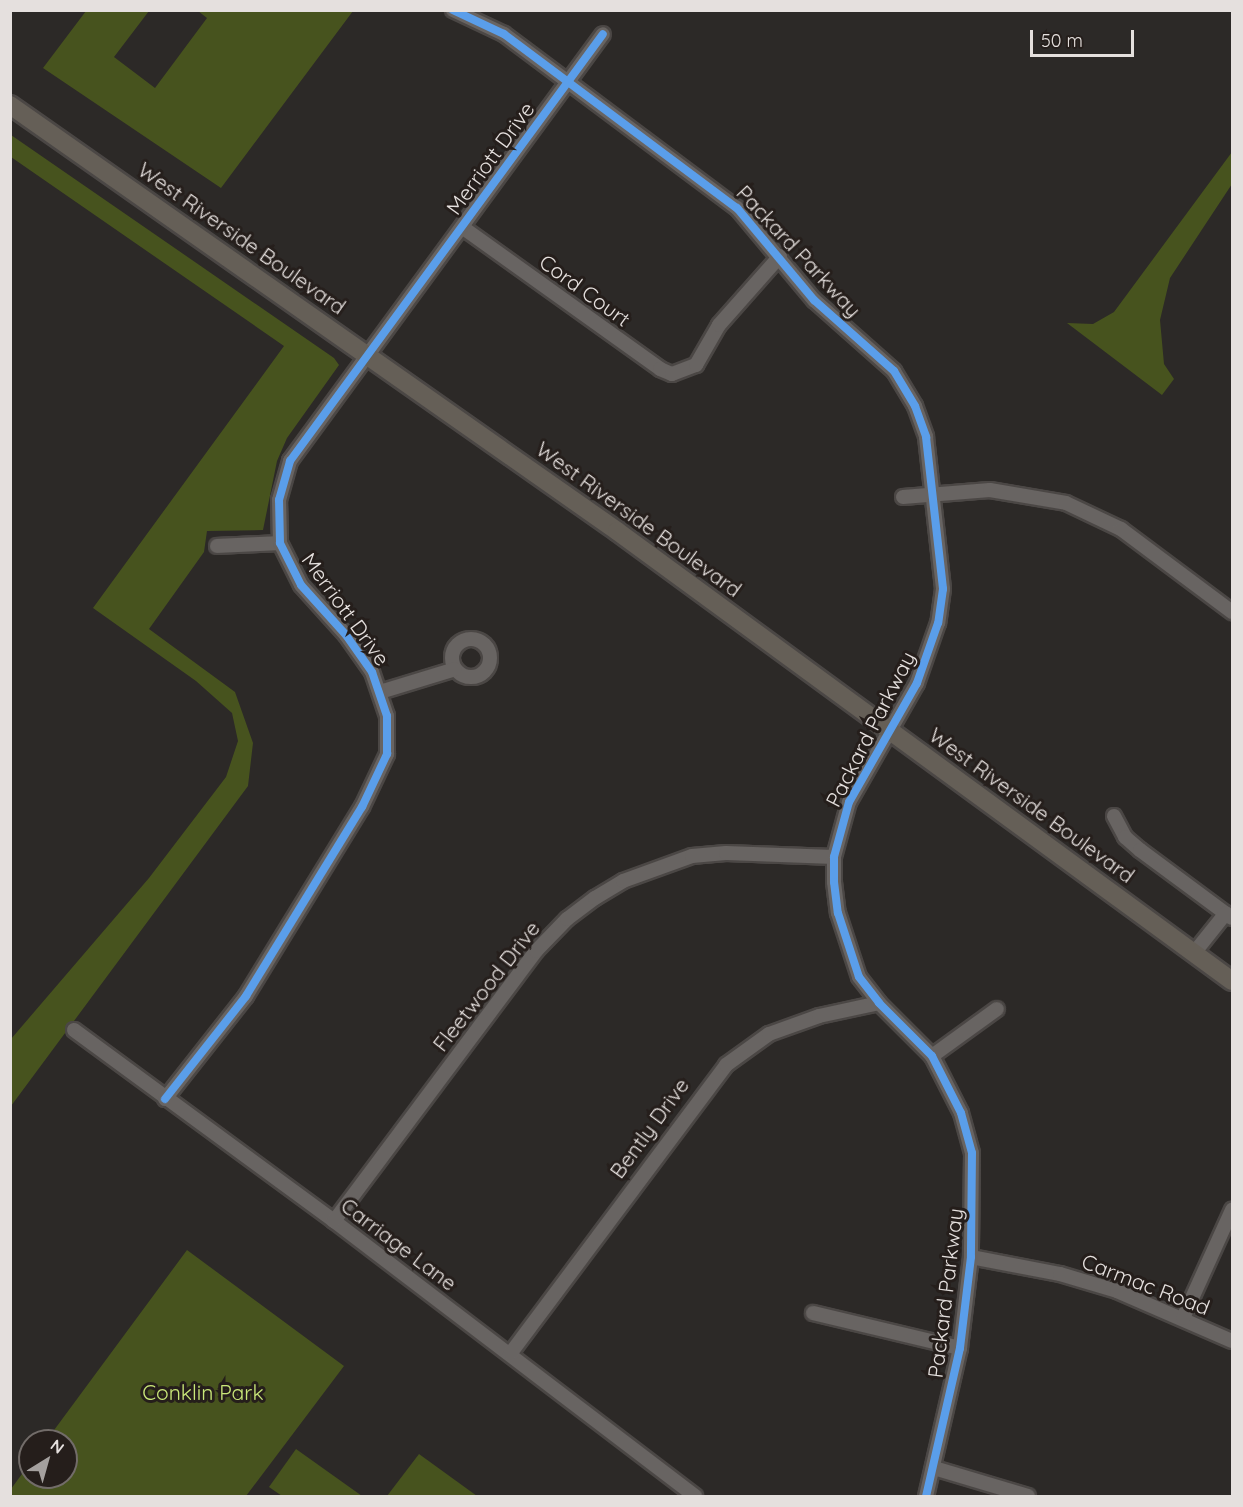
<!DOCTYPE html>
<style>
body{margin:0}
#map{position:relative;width:1243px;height:1507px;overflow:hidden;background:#2c2927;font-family:Quicksand,sans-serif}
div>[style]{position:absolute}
.green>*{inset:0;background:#47531e}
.roads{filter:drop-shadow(2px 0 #4b4745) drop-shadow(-2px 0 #4b4745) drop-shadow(0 2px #4b4745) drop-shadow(0 -2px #4b4745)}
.minor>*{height:14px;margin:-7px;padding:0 7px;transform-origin:7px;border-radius:7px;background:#686462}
.minor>.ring{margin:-7px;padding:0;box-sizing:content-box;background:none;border:14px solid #686462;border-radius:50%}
.major>*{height:18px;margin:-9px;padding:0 9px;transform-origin:9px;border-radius:9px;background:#655f57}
.cycleway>*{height:8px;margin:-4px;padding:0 4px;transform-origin:4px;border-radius:4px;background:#5a9eea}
span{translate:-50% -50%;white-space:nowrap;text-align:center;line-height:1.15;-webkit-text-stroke:6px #251e1b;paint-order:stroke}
.street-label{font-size:21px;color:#e5e0de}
.park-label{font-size:21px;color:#cae879}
.frame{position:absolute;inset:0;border:12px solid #e5e0de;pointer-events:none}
.north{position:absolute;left:18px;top:1429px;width:60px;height:60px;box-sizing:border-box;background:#251e1b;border:2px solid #726c69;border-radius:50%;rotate:37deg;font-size:16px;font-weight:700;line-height:24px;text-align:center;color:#e5e0de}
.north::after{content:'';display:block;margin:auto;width:21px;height:27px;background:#a4a09e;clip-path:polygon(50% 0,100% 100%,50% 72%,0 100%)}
.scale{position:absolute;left:1030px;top:30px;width:104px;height:27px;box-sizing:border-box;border:3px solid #e5e0de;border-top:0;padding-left:8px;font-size:18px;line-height:21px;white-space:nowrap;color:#e5e0de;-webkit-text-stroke:4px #251e1b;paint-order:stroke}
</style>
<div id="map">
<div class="green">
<div style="clip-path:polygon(86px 11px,149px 11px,114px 57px,155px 88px,207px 18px,198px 11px,353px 11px,221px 188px,43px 68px)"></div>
<div style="clip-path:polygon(11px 135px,334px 358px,339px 365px,287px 438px,277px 461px,263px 530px,207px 531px,204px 552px,149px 629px,235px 692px,253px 743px,248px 786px,11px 1106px,11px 1039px,149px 878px,226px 777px,238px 741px,232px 713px,196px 681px,93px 608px,284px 346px,11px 157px)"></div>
<div style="clip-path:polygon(1232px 152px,1232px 184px,1170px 278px,1160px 320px,1164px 364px,1174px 379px,1162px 395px,1067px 323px,1093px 324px,1114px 312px)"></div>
<div style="clip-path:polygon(187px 1250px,344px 1366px,246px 1496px,11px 1496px,11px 1489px,30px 1463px,30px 1477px,66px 1477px,66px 1441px,46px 1441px)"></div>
<div style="clip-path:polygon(296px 1449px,362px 1496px,282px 1496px,269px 1487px)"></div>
<div style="clip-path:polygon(419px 1454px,477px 1496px,387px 1496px)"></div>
</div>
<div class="roads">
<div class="minor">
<div style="left:453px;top:10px;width:56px;rotate:25.2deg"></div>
<div style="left:504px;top:34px;width:291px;rotate:36.8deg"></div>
<div style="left:737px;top:208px;width:120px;rotate:50.1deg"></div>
<div style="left:814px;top:300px;width:107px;rotate:41.6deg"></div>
<div style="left:894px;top:371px;width:41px;rotate:59deg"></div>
<div style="left:915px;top:406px;width:33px;rotate:70deg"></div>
<div style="left:926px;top:437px;width:153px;rotate:83.6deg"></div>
<div style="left:943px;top:589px;width:34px;rotate:98deg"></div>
<div style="left:938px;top:623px;width:64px;rotate:109.3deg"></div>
<div style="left:917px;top:683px;width:137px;rotate:119.7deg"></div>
<div style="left:849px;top:802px;width:57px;rotate:105.3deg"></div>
<div style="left:834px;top:857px;width:25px;rotate:90deg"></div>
<div style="left:834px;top:882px;width:31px;rotate:83deg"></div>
<div style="left:838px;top:913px;width:67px;rotate:71.8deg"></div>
<div style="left:859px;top:977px;width:33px;rotate:52deg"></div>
<div style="left:879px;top:1003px;width:75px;rotate:45deg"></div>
<div style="left:932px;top:1056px;width:64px;rotate:63deg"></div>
<div style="left:961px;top:1113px;width:41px;rotate:74.6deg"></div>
<div style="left:972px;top:1153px;width:104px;rotate:90.6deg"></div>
<div style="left:971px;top:1257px;width:92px;rotate:96.9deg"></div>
<div style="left:960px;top:1348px;width:152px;rotate:102.9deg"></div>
<div style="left:462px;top:227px;width:244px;rotate:35.6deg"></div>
<div style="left:660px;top:369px;width:13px;rotate:23deg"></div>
<div style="left:672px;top:374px;width:26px;rotate:-21deg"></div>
<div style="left:696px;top:365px;width:46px;rotate:-60.1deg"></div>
<div style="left:719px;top:325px;width:92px;rotate:-48.5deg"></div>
<div style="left:903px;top:497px;width:87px;rotate:-4.6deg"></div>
<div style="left:990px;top:490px;width:77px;rotate:9.7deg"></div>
<div style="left:1066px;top:503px;width:61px;rotate:25.3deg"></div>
<div style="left:1121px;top:529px;width:139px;rotate:36.8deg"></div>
<div style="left:217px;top:546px;width:63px;rotate:-2.7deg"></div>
<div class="ring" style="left:452px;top:639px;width:24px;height:24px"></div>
<div style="left:380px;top:692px;width:78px;rotate:-17deg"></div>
<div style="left:1114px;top:816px;width:24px;rotate:62deg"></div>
<div style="left:1125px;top:837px;width:20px;rotate:41deg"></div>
<div style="left:1140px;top:850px;width:114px;rotate:36.5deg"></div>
<div style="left:1194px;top:953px;width:51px;rotate:-51.3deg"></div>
<div style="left:74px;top:1030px;width:323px;rotate:36.3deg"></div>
<div style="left:334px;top:1221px;width:454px;rotate:37.3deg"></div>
<div style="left:932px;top:1056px;width:80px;rotate:-35.9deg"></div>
<div style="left:165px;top:1099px;width:131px;rotate:-51.8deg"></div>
<div style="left:246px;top:996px;width:222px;rotate:-58.5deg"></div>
<div style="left:362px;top:807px;width:59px;rotate:-64.7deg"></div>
<div style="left:387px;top:754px;width:38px;rotate:-90deg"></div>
<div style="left:387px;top:716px;width:46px;rotate:-108.8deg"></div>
<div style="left:372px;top:672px;width:45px;rotate:-125.1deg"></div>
<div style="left:346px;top:635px;width:67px;rotate:-132deg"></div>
<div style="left:301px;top:585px;width:47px;rotate:-116.6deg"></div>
<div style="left:280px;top:543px;width:43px;rotate:-91.3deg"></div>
<div style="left:279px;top:500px;width:41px;rotate:-74.2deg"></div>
<div style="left:290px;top:461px;width:529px;rotate:-53.76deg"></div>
<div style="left:334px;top:1221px;width:337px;rotate:-53.2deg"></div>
<div style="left:536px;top:951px;width:45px;rotate:-45.9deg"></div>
<div style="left:567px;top:919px;width:35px;rotate:-37deg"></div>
<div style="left:595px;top:898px;width:33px;rotate:-31deg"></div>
<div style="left:623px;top:881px;width:73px;rotate:-19.9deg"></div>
<div style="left:692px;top:856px;width:34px;rotate:-5deg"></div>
<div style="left:726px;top:853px;width:108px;rotate:2.1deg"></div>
<div style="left:971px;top:1257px;width:91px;rotate:10.8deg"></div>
<div style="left:1060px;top:1274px;width:59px;rotate:16.6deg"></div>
<div style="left:1117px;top:1291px;width:125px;rotate:23.5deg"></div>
<div style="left:813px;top:1313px;width:151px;rotate:13.4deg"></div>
<div style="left:1183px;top:1318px;width:119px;rotate:-65.6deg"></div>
<div style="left:510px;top:1354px;width:361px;rotate:-53.2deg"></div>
<div style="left:726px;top:1065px;width:53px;rotate:-35.8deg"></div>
<div style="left:769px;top:1034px;width:53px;rotate:-19.8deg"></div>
<div style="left:819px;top:1016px;width:61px;rotate:-12.2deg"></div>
<div style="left:934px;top:1468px;width:98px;rotate:16.6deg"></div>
</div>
<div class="major">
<div style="left:10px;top:105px;width:742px;rotate:35.06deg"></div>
<div style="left:617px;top:531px;width:762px;rotate:36.19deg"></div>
</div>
</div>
<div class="cycleway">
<div style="left:453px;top:10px;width:56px;rotate:25.2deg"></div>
<div style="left:504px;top:34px;width:291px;rotate:36.8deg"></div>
<div style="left:737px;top:208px;width:120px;rotate:50.1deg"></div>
<div style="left:814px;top:300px;width:107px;rotate:41.6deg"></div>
<div style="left:894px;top:371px;width:41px;rotate:59deg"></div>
<div style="left:915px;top:406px;width:33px;rotate:70deg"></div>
<div style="left:926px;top:437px;width:153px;rotate:83.6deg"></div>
<div style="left:943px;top:589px;width:34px;rotate:98deg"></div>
<div style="left:938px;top:623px;width:64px;rotate:109.3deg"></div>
<div style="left:917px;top:683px;width:137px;rotate:119.7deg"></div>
<div style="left:849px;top:802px;width:57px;rotate:105.3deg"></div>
<div style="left:834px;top:857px;width:25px;rotate:90deg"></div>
<div style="left:834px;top:882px;width:31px;rotate:83deg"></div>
<div style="left:838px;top:913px;width:67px;rotate:71.8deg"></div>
<div style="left:859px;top:977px;width:33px;rotate:52deg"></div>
<div style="left:879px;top:1003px;width:75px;rotate:45deg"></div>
<div style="left:932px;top:1056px;width:64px;rotate:63deg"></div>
<div style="left:961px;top:1113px;width:41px;rotate:74.6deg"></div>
<div style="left:972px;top:1153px;width:104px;rotate:90.6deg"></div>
<div style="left:971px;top:1257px;width:92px;rotate:96.9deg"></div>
<div style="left:960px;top:1348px;width:152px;rotate:102.9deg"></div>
<div style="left:165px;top:1099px;width:131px;rotate:-51.8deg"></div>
<div style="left:246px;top:996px;width:222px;rotate:-58.5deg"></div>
<div style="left:362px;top:807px;width:59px;rotate:-64.7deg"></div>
<div style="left:387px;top:754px;width:38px;rotate:-90deg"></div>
<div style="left:387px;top:716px;width:46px;rotate:-108.8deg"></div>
<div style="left:372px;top:672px;width:45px;rotate:-125.1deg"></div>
<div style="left:346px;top:635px;width:67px;rotate:-132deg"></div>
<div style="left:301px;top:585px;width:47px;rotate:-116.6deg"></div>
<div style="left:280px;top:543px;width:43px;rotate:-91.3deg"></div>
<div style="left:279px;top:500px;width:41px;rotate:-74.2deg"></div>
<div style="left:290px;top:461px;width:529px;rotate:-53.76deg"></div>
</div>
<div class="street-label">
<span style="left:490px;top:158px;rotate:-54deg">Merriott Drive</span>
<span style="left:242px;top:238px;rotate:35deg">West Riverside Boulevard</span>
<span style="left:799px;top:251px;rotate:47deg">Packard Parkway</span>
<span style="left:585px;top:290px;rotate:36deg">Cord Court</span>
<span style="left:639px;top:519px;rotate:36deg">West Riverside Boulevard</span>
<span style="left:346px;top:609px;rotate:54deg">Merriott Drive</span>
<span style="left:870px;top:729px;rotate:-63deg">Packard Parkway</span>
<span style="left:1032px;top:805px;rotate:36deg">West Riverside Boulevard</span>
<span style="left:486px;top:986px;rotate:-52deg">Fleetwood Drive</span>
<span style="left:649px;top:1128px;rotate:-54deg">Bently Drive</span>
<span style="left:399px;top:1244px;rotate:37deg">Carriage Lane</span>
<span style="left:1146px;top:1284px;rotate:21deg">Carmac Road</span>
<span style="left:945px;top:1293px;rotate:-83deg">Packard Parkway</span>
</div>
<div class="park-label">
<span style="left:203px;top:1392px">Conklin Park</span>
</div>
<div class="frame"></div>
<div class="north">N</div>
<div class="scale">50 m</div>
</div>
